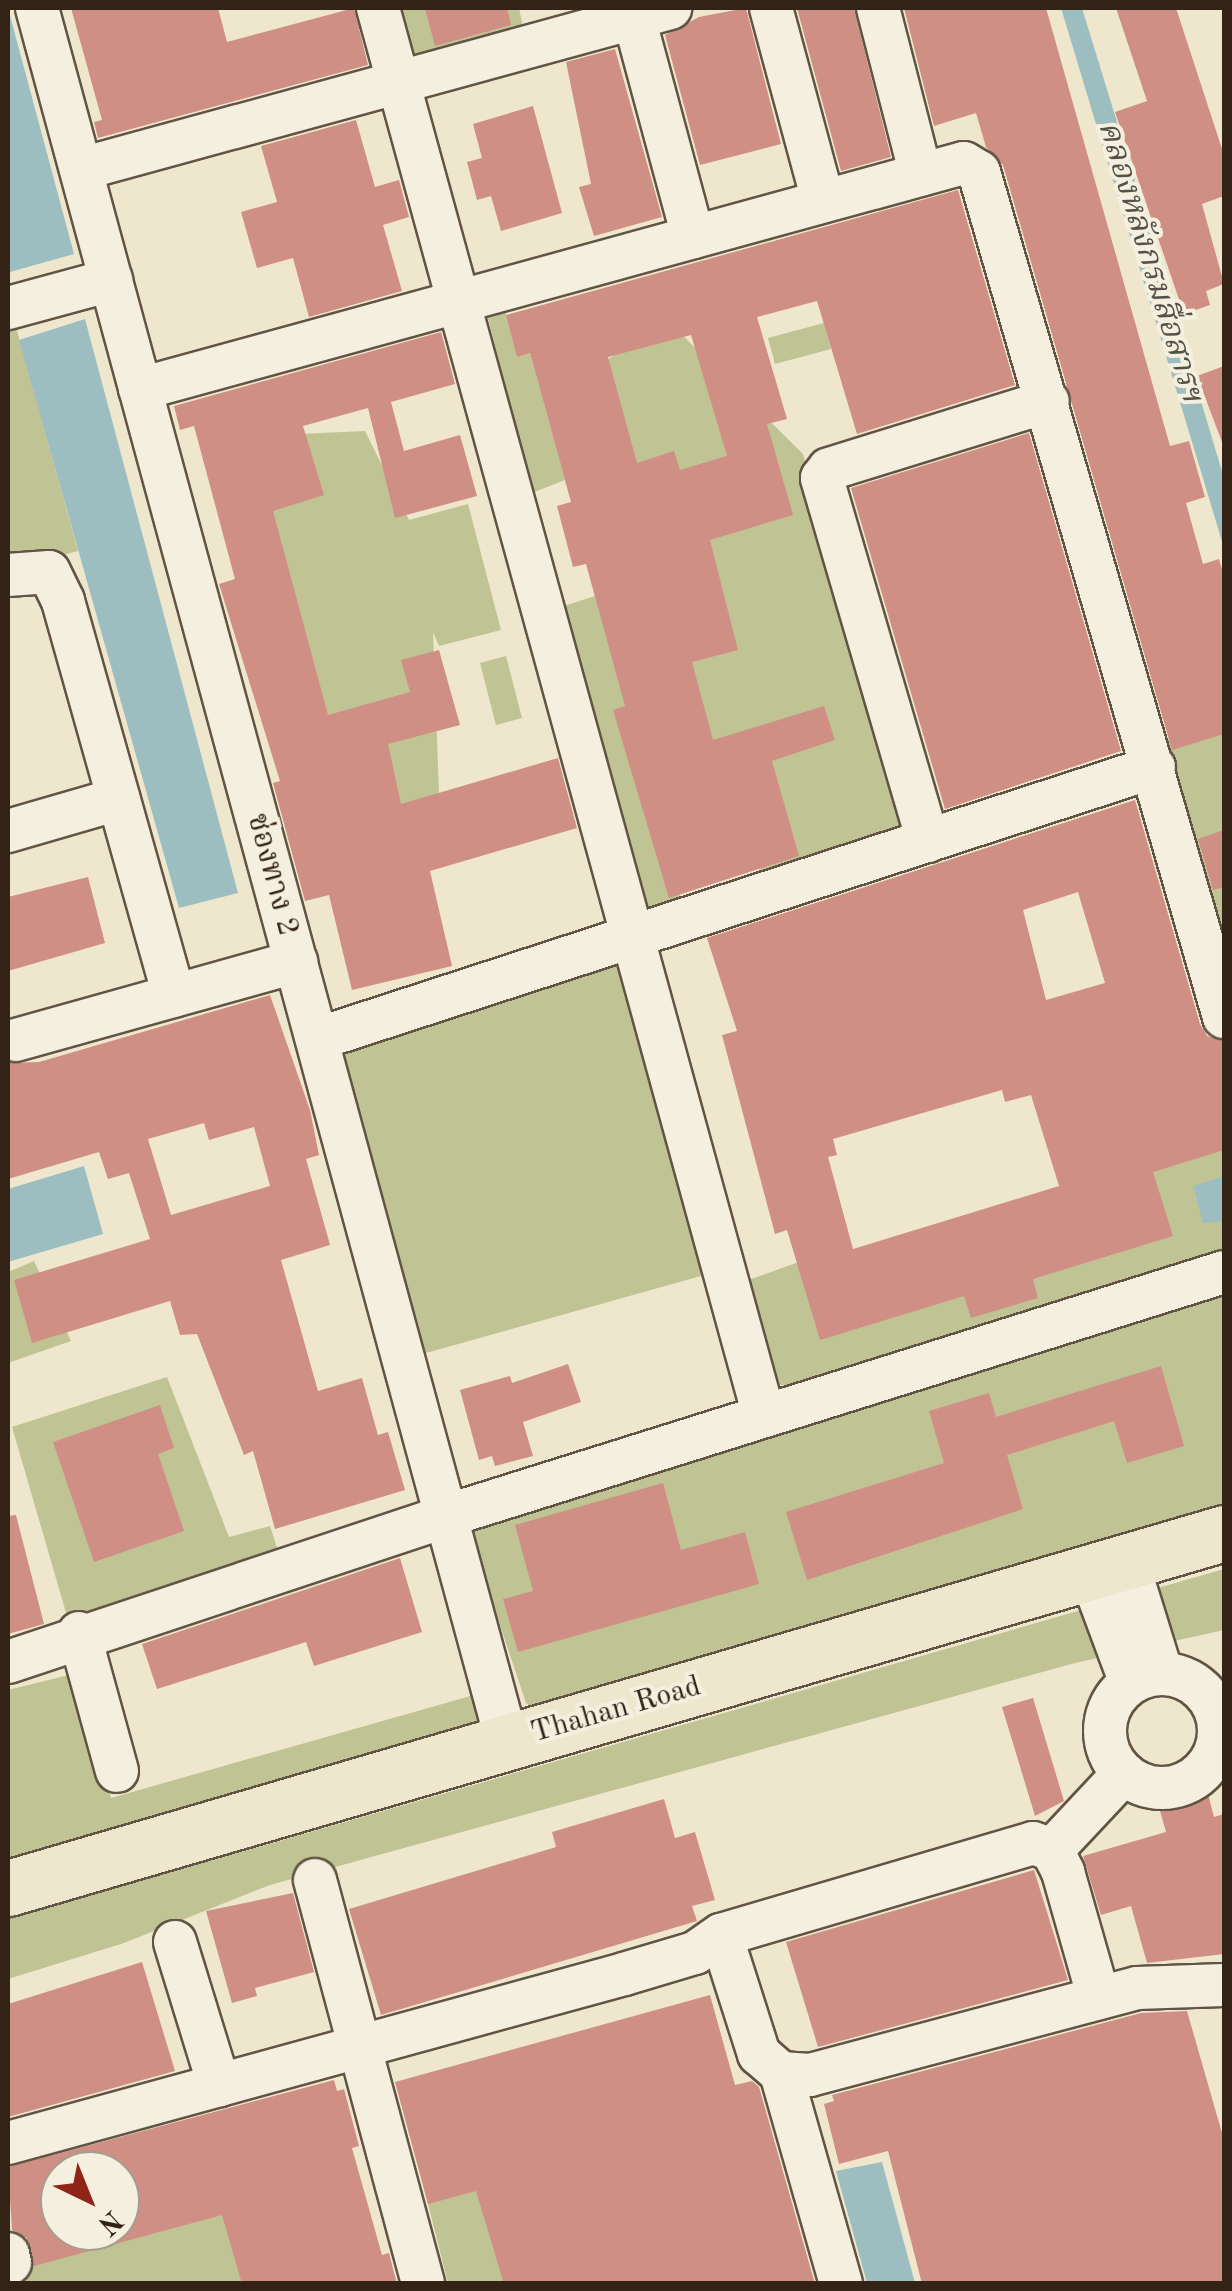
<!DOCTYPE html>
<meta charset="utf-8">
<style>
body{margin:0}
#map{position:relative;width:1232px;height:2291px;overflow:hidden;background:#eee7cd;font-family:"Old Standard TT","Noto Serif Thai",serif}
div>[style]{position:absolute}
.green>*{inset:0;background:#c0c393}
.water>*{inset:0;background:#9cbec0}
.building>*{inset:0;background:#d08f85}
.roads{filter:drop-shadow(2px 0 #625444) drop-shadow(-2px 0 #625444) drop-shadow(0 2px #625444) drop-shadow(0 -2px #625444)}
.minor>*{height:42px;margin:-21px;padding:0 21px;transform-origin:21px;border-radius:21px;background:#f4efde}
.minor>.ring{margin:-21px;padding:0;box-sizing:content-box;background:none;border:42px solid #f4efde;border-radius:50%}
.major>*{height:55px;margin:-27.5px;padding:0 27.5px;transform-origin:27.5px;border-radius:27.5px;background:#eee7cd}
span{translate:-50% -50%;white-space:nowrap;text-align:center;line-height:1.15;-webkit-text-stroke:8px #f4efde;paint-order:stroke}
.street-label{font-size:30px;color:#332316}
.water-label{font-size:32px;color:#525249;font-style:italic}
.frame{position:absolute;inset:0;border:10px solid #332316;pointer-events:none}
.north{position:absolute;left:40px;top:2151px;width:100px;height:100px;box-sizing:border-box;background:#f4efde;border:2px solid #a79d8e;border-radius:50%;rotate:137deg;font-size:28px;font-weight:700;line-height:40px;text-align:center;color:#332316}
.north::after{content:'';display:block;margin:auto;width:35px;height:45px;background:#8f2418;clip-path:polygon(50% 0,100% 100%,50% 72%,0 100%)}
</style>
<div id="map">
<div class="green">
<div style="clip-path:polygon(398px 8px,519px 8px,525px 38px,423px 62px,411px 54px)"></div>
<div style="clip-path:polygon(504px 306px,517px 356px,530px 353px,565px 480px,532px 493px,486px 310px)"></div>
<div style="clip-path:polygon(666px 319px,803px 454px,909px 839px,768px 879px,697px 790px,600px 365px)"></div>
<div style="clip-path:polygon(824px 323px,831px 349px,775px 364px,768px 338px)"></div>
<div style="clip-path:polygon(16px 327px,78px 551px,8px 569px,8px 329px)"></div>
<div style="clip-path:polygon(365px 431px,409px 520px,468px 504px,501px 630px,439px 646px,433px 632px,439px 793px,340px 832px,235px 437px)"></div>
<div style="clip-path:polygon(595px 596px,682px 904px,651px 916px,561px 607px)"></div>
<div style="clip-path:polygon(506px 656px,522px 718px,496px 725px,480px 663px)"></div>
<div style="clip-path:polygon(1224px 722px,1224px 964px,1159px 742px)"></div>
<div style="clip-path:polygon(621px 959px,708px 1274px,419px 1355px,333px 1041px)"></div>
<div style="clip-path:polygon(1224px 1143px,1224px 1255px,789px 1388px,777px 1383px,743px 1282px,810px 1258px,831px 1326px,1139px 1167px)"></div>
<div style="clip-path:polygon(34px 1261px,71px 1341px,8px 1363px,8px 1272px)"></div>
<div style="clip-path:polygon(1224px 1287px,1224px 1509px,539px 1712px,526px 1703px,466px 1523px)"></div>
<div style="clip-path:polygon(167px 1377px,229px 1537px,270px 1526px,279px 1554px,69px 1623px,12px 1427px)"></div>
<div style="clip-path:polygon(1224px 1569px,1224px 1630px,1075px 1663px,270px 1885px,124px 1943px,8px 1979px,8px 1919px)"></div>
<div style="clip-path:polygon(77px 1673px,111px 1798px,474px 1695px,483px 1719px,471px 1730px,8px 1869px,8px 1690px)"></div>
<div style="clip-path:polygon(532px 2161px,595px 2283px,448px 2283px,424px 2188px)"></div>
<div style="clip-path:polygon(244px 2204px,254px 2283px,8px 2283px,8px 2241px,120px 2231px)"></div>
</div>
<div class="water">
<div style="clip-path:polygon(8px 8px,74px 254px,10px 272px,8px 262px)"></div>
<div style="clip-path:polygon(1061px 8px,1082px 8px,1132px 171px,1224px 478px,1224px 548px)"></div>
<div style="clip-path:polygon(85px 319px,238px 893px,179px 908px,19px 340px)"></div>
<div style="clip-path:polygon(84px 1166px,103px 1234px,8px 1262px,8px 1189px)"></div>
<div style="clip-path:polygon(1224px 1176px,1224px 1221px,1203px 1223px,1193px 1186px)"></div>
<div style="clip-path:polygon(882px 2162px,915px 2283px,867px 2283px,836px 2171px)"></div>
</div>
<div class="building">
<div style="clip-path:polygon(71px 8px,218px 8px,227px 42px,354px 8px,368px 65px,98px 138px,94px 122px,102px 120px)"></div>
<div style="clip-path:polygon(425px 8px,507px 8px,511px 25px,435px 46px)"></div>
<div style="clip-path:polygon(746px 8px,781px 144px,700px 165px,665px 35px,699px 17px)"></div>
<div style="clip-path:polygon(797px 8px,854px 8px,891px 157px,841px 171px)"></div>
<div style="clip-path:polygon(904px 8px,1046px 8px,1170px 446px,1189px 441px,1205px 497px,1186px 503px,1203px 564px,1219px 559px,1224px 576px,1224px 734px,1172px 750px,1003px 165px,986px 147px,976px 113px,934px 126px)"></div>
<div style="clip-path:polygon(1116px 8px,1176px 8px,1224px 155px,1224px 196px,1202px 204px,1224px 284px,1206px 291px,1210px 305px,1184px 314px,1115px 112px,1147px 101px)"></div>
<div style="clip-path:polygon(615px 49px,662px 217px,594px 236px,579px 187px,591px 184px,566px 62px)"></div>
<div style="clip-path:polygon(533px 106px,562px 213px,501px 231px,491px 196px,477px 200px,467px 162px,482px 158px,473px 124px)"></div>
<div style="clip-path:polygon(356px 120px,375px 187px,399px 180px,409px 217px,383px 225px,402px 291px,309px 317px,293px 258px,257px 268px,241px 212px,277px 202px,261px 146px)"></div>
<div style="clip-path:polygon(evenodd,958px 190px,1015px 385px,857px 434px,817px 301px,757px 317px,787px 419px,767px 424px,793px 515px,710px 540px,738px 650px,692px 662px,713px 740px,824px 706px,835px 740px,772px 761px,799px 856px,669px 898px,613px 710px,625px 706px,586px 564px,573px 567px,557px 506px,571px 502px,530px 353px,517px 357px,506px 315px,958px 190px,691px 335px,727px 456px,680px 470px,674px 451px,637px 463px,608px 357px,691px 335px)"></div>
<div style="clip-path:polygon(441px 332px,455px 384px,391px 402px,404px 451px,460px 435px,477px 496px,395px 518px,368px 408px,303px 426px,324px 495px,273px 511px,328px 715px,410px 692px,401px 660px,439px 650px,460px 725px,388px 744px,401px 804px,558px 758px,577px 828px,430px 871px,452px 966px,352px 990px,329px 895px,305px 901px,273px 783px,280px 781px,219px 584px,235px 579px,194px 426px,180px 430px,174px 406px)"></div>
<div style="clip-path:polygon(1224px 366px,1224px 442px,1222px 442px,1197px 376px)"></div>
<div style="clip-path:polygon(1029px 433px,1121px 751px,945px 809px,851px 488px)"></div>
<div style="clip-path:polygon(evenodd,1135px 800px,1200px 1024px,1207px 1036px,1224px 1041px,1224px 1150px,1153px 1172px,1173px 1236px,1033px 1279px,1038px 1298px,971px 1318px,964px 1296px,820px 1340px,787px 1230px,775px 1234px,722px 1035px,737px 1031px,707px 938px,1135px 800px,1078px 892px,1105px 983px,1046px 1000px,1023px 910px,1078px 892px,1135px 800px,1002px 1090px,1005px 1102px,1031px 1095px,1059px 1186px,853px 1249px,828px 1157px,837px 1155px,833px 1139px,1002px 1090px)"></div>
<div style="clip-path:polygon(1224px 830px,1224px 887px,1213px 890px,1198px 839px)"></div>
<div style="clip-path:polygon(88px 877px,105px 943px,8px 971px,8px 897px)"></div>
<div style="clip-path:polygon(evenodd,270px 995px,310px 1110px,319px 1155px,306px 1159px,330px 1245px,281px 1260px,318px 1391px,362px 1378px,378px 1435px,388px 1432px,405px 1490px,275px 1529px,253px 1451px,244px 1455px,197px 1334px,180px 1335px,170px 1301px,32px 1343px,14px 1280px,150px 1239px,129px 1173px,108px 1179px,99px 1152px,8px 1179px,8px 1063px,39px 1062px,270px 995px,204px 1123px,209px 1140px,254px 1127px,270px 1186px,171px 1215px,148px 1139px,204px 1123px)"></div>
<div style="clip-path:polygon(568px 1364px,581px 1402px,523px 1422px,533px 1456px,495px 1466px,492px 1456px,479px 1460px,460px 1390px,510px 1376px,512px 1383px)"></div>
<div style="clip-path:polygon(1161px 1366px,1184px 1446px,1127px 1463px,1114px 1421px,1007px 1455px,1023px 1509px,807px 1580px,786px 1512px,944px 1463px,929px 1411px,989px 1393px,996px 1417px)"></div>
<div style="clip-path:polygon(160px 1405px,174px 1448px,158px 1454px,184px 1531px,94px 1562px,53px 1442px)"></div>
<div style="clip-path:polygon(663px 1483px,681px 1550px,745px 1532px,759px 1584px,518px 1652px,503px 1599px,533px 1591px,515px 1525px)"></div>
<div style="clip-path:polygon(16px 1515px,44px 1624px,8px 1634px,8px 1516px)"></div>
<div style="clip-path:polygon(400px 1558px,422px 1632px,314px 1666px,306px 1642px,157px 1689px,142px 1644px)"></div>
<div style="clip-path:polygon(1033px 1698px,1064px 1801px,1035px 1816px,1002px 1707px)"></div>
<div style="clip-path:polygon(1207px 1790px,1214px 1817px,1224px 1814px,1224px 1954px,1147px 1963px,1131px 1906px,1101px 1915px,1083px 1856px,1166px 1832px,1158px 1804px)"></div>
<div style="clip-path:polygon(664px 1799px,675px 1838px,695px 1832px,715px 1900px,692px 1906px,697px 1921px,381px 2015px,349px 1909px,556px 1847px,552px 1832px)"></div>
<div style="clip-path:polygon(1034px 1870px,1068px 1980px,818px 2047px,786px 1942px)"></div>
<div style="clip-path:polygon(293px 1893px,314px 1972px,255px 1988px,257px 1996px,232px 2003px,206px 1911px)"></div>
<div style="clip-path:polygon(142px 1962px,175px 2071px,8px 2117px,8px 2004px)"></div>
<div style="clip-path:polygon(710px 1995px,735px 2085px,752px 2081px,759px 2087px,815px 2284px,504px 2284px,476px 2191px,428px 2204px,395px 2082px)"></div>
<div style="clip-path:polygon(1187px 2011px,1224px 2140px,1224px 2284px,922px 2284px,888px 2151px,839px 2164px,824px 2104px,834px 2101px,832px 2095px,1141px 2013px)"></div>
<div style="clip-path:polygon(evenodd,334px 2080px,337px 2091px,344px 2089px,359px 2146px,352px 2148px,382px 2255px,389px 2253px,397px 2284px,242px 2284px,222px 2215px,34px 2266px,27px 2238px,12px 2230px,8px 2167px,334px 2080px,60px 2171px,120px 2171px,120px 2231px,60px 2231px,60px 2171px)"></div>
</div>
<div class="roads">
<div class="minor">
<div style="left:37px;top:8px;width:1797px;rotate:74.83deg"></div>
<div style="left:378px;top:8px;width:1460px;rotate:74.67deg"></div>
<div style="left:771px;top:8px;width:200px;rotate:74.9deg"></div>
<div style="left:878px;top:8px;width:172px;rotate:75.6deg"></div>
<div style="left:634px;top:18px;width:227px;rotate:74.9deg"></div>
<div style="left:81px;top:169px;width:611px;rotate:-15.29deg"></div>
<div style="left:8px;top:308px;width:107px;rotate:-15.2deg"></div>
<div style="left:140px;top:389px;width:854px;rotate:-15.34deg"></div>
<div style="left:964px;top:163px;width:17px;rotate:31deg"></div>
<div style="left:979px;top:172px;width:880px;rotate:73.83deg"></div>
<div style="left:8px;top:575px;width:41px;rotate:-4.2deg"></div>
<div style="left:49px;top:572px;width:32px;rotate:64deg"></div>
<div style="left:63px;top:601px;width:410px;rotate:74.3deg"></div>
<div style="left:8px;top:831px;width:115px;rotate:-16.2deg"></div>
<div style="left:928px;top:841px;width:378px;rotate:-106.3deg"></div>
<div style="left:822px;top:478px;width:11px;rotate:-52deg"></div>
<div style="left:829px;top:469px;width:229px;rotate:-17.2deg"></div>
<div style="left:317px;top:1039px;width:880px;rotate:-18deg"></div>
<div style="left:16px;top:1040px;width:291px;rotate:-15.6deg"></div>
<div style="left:1127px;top:1561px;width:118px;rotate:72.8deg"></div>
<div style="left:1090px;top:1573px;width:117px;rotate:69.6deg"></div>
<div style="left:79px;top:1633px;width:143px;rotate:74.6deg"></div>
<div style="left:8px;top:1662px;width:462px;rotate:-18.4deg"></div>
<div style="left:446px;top:1516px;width:815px;rotate:-17.41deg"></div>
<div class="ring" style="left:1105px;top:1674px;width:72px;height:72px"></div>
<div style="left:1052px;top:1850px;width:105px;rotate:-46.9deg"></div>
<div style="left:315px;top:1880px;width:418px;rotate:75deg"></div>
<div style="left:721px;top:1935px;width:125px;rotate:72.3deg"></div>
<div style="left:759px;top:2054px;width:29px;rotate:41deg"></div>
<div style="left:781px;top:2073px;width:29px;rotate:4deg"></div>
<div style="left:810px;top:2075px;width:338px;rotate:-14.9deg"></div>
<div style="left:1137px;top:1988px;width:87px;rotate:-2deg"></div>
<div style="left:175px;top:1942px;width:150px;rotate:72.9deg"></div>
<div style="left:781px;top:2073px;width:219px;rotate:74.1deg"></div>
<div style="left:8px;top:2143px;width:639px;rotate:-15.34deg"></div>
<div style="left:624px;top:1974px;width:74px;rotate:-16.5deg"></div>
<div style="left:695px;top:1953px;width:32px;rotate:-35deg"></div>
<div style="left:721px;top:1935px;width:325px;rotate:-16.4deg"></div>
<div style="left:1033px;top:1843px;width:20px;rotate:20deg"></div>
<div style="left:1052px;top:1850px;width:25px;rotate:63deg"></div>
<div style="left:1063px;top:1872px;width:131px;rotate:74.1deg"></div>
<div style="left:8px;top:2254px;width:9px;rotate:77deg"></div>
</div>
<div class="major">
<div style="left:8px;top:1888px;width:1267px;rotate:-16.27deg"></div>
</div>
</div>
<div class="street-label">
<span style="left:272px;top:875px;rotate:75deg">ช่องทาง 2</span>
<span style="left:616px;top:1710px;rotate:-16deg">Thahan Road</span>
</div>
<div class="water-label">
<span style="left:1149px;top:262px;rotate:73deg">คลองหลังกรมสื่อสารฯ</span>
</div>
<div class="frame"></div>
<div class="north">N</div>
</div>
